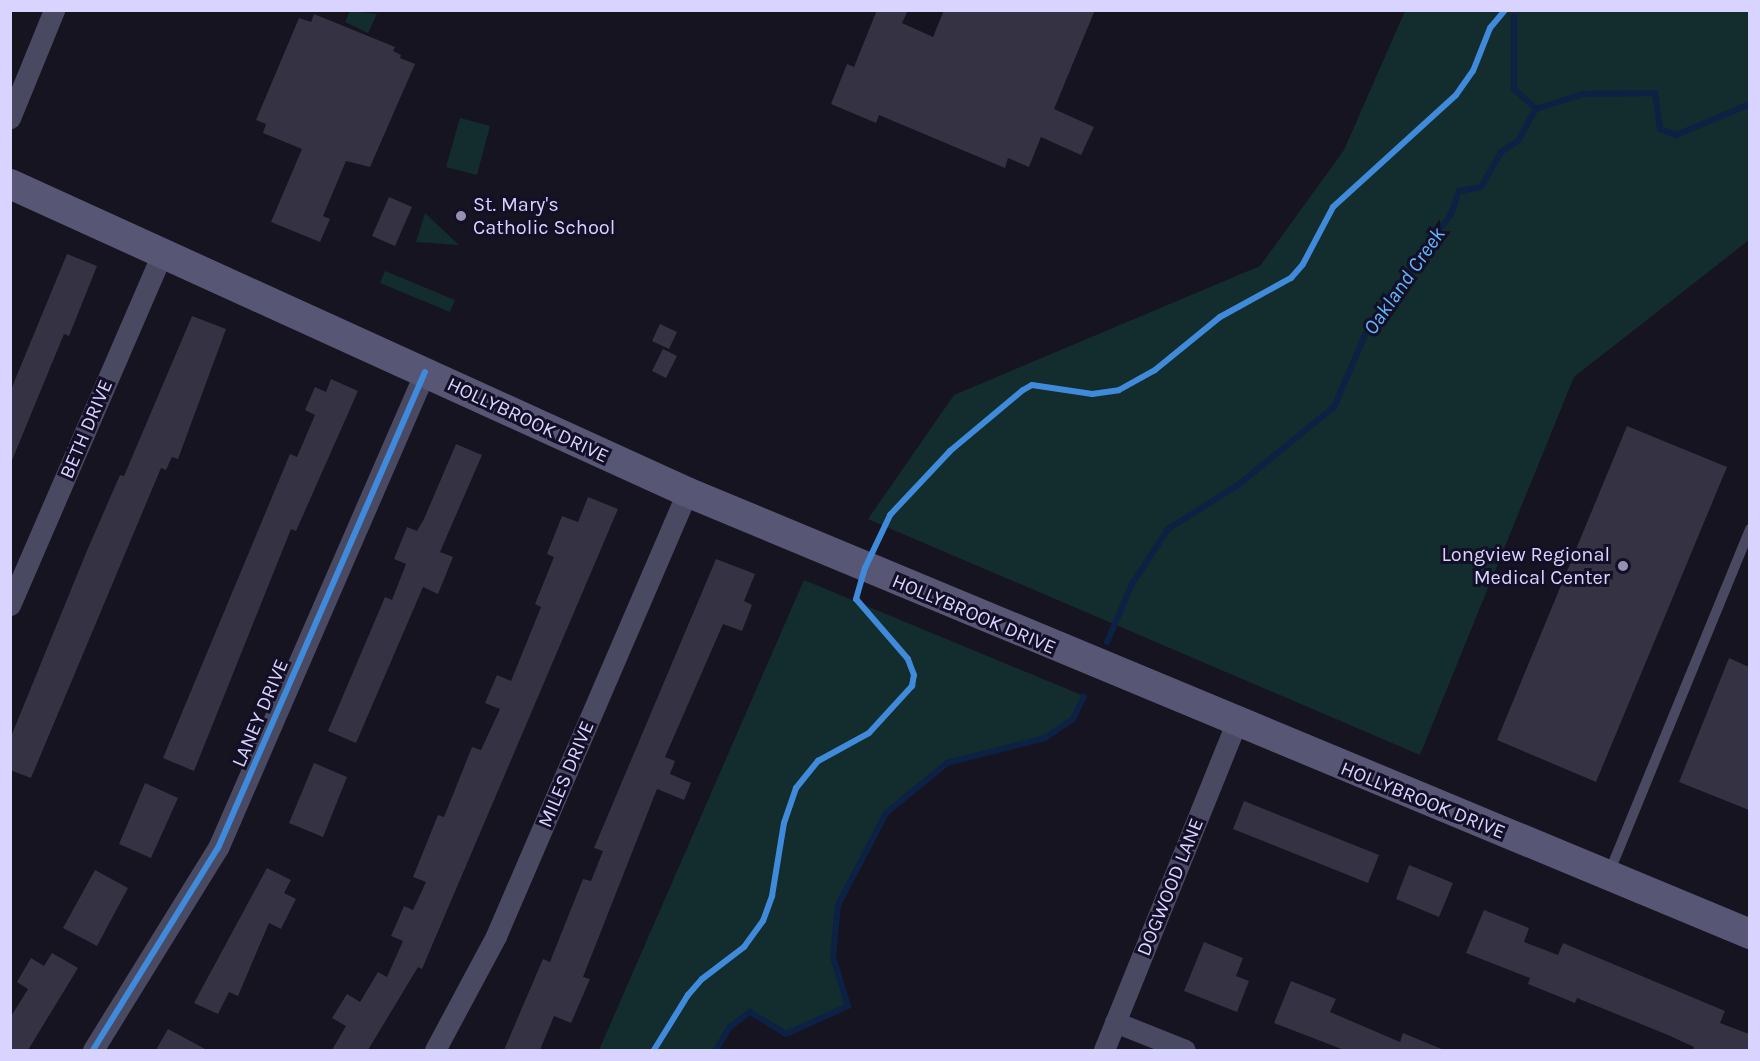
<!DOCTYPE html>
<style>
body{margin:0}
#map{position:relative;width:1760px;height:1061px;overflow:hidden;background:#161421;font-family:Karla,sans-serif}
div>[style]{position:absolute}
.green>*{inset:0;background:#132c2d}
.stream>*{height:6px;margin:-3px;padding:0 3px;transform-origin:3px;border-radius:3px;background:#0d2144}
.building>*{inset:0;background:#343243}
.lane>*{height:10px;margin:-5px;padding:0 5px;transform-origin:5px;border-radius:5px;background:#4a4962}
.street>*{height:21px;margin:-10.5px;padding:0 10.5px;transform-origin:10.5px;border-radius:10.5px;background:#4a4962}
.secondary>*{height:30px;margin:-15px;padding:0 15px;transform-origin:15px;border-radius:15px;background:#575674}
.cycleway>*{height:6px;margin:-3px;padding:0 3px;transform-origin:3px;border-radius:3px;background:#408adc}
.dots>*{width:16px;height:16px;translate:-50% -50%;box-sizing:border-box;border:3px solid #130f26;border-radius:50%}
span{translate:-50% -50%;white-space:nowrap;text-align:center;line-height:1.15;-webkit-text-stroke:6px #130f26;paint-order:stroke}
.poi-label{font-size:20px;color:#d9d4ff}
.left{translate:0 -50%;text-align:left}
.right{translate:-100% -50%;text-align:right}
.street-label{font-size:20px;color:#d9d4ff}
.water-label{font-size:21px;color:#62b6ff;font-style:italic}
.frame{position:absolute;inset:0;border:12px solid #d9d4ff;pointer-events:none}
</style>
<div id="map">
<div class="green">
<div style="clip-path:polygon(350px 11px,377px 14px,368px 33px,345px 22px)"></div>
<div style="clip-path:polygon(1405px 11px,1750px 11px,1749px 240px,1574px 377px,1420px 755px,868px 519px,954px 395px,1260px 266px,1344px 150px)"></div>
<div style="clip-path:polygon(460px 118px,490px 126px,477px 175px,446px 167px)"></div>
<div style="clip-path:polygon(425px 213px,459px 245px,416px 242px)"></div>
<div style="clip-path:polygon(385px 271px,455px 300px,450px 312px,380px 283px)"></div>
<div style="clip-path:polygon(804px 580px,1084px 696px,1073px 719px,1045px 738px,947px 763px,886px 813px,838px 905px,833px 957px,848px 1006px,786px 1034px,750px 1012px,730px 1027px,716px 1050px,599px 1050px)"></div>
</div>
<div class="stream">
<div style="left:1514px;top:16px;width:73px;rotate:90deg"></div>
<div style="left:1514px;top:89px;width:30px;rotate:42deg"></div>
<div style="left:1107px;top:642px;width:63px;rotate:-66.7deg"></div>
<div style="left:1132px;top:584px;width:66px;rotate:-56.8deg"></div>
<div style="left:1168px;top:529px;width:83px;rotate:-32.2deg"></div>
<div style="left:1238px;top:485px;width:124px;rotate:-39.1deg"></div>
<div style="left:1334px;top:407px;width:86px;rotate:-66.7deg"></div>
<div style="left:1368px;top:328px;width:141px;rotate:-53.9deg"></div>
<div style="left:1451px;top:214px;width:24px;rotate:-71deg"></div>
<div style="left:1459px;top:191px;width:22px;rotate:-10deg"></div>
<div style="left:1481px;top:187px;width:40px;rotate:-60.3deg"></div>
<div style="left:1501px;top:152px;width:20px;rotate:-33deg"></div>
<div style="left:1518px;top:141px;width:37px;rotate:-61deg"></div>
<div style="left:1536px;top:109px;width:49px;rotate:-17.7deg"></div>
<div style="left:1583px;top:94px;width:72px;rotate:-0.8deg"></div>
<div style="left:1655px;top:93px;width:36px;rotate:82deg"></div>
<div style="left:1660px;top:129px;width:17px;rotate:21deg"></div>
<div style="left:1676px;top:135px;width:80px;rotate:-22.7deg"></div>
<div style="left:716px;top:1050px;width:27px;rotate:-59deg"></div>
<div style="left:730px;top:1027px;width:25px;rotate:-37deg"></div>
<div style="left:750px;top:1012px;width:42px;rotate:31.4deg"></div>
<div style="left:786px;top:1034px;width:68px;rotate:-24.3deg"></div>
<div style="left:848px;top:1006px;width:51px;rotate:-107deg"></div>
<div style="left:833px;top:957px;width:52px;rotate:-84.5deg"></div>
<div style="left:838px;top:905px;width:104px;rotate:-62.4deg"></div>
<div style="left:886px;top:813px;width:79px;rotate:-39.3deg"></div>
<div style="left:947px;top:763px;width:101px;rotate:-14.3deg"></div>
<div style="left:1045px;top:738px;width:34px;rotate:-34deg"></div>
<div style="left:1073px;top:719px;width:25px;rotate:-64deg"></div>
</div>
<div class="building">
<div style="clip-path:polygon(877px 10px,908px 10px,902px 23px,933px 37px,944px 10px,1095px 10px,1054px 109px,1094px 127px,1081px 155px,1041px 137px,1029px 167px,1008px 158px,1005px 168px,879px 115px,876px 123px,831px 104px,847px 64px,854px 67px)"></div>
<div style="clip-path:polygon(314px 14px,395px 47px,393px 51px,401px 55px,400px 58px,415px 64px,370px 167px,346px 161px,323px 216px,330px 219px,320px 242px,271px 222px,302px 149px,263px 133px,266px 124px,256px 120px,299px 18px,311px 22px)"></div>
<div style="clip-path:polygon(389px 197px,412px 207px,395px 246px,372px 236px)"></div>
<div style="clip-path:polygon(67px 254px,97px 266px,69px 336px,64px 334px,10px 465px,10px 392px)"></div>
<div style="clip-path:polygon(192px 316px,226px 329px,178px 459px,172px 457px,166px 470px,161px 468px,31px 778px,10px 770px,10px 739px,86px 553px,120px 475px,124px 476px)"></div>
<div style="clip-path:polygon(660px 324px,677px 332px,669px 349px,652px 341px)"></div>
<div style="clip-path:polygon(663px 349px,677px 356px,666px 378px,652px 371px)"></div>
<div style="clip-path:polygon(331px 379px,358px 391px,296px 531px,291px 529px,194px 771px,163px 758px,290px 454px,297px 457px,315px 415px,305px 410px,315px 387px,326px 392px)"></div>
<div style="clip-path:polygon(1627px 426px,1727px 467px,1596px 782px,1497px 740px)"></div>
<div style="clip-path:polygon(456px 444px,482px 455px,440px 552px,453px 557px,438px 594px,423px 587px,356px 743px,328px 731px,385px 597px,392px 600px,406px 564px,394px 559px,407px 527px,417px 531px,424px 519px)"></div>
<div style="clip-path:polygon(588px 497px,618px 509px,422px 969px,418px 967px,368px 1050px,332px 1050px,346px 1026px,332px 1018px,347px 994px,360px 1002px,378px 972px,387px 977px,403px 941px,391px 936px,404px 906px,413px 910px,426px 882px,413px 877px,438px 815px,444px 817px,472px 747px,481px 750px,500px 709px,485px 703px,497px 675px,511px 681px,541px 607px,535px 604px,554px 557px,547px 554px,562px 516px,578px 522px)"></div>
<div style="clip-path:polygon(716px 559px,755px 574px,744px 601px,752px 605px,742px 631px,723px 624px,665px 757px,675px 761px,670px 774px,691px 783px,684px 800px,657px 789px,583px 977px,590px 979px,571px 1023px,554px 1016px,540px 1050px,504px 1050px,543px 959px,550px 962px,583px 879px,591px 881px,603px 851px,594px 848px)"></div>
<div style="clip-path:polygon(1729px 658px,1749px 667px,1749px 810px,1679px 782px)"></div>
<div style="clip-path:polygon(314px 763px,347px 777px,323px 837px,289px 823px)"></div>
<div style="clip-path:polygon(145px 783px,178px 798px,151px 858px,119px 844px)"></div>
<div style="clip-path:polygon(1244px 801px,1379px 855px,1368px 883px,1233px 829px)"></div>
<div style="clip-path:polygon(1409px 865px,1453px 883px,1439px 917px,1396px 899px)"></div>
<div style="clip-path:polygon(267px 868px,291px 880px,284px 893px,296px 899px,281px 929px,269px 923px,238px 996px,229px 992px,218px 1014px,194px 1003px)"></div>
<div style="clip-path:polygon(95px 870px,128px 888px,97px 946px,63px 928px)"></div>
<div style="clip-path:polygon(1484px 910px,1529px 928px,1524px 942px,1558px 955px,1563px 943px,1725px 1011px,1720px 1023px,1749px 1034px,1749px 1050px,1693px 1050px,1694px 1047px,1668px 1035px,1577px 998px,1575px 1003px,1528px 984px,1530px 978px,1466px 953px)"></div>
<div style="clip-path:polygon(1204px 942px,1243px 958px,1236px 976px,1249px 981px,1237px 1012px,1184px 991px)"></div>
<div style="clip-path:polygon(52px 953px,78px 968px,28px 1050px,10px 1050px,10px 1018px,28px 989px,17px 982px,31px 958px,44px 966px)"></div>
<div style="clip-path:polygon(1291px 981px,1336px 999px,1330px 1012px,1400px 1042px,1403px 1033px,1444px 1050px,1344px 1050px,1274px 1023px)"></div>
<div style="clip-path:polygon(168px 1029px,207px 1050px,156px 1050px)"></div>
</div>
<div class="lane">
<div style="left:1609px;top:873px;width:372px;rotate:-67.7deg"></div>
</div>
<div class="street">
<div style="left:10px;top:118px;width:117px;rotate:-67.8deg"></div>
<div style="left:10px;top:605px;width:383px;rotate:-66.6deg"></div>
<div style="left:1115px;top:1022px;width:75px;rotate:21.8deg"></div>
<div style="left:93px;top:1050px;width:238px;rotate:-58.3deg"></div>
<div style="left:218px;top:848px;width:519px;rotate:-66.5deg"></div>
<div style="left:435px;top:1050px;width:129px;rotate:-61.8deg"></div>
<div style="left:496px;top:936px;width:483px;rotate:-66.7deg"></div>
<div style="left:1104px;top:1050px;width:353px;rotate:-68deg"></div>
</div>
<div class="secondary">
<div style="left:10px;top:184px;width:744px;rotate:24.46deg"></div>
<div style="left:687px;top:492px;width:1151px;rotate:22.58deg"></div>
</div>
<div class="cycleway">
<div style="left:93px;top:1050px;width:238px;rotate:-58.3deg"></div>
<div style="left:218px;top:848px;width:519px;rotate:-66.5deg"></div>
<div style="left:654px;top:1050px;width:65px;rotate:-58.3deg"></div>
<div style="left:688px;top:995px;width:21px;rotate:-49deg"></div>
<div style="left:702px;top:979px;width:53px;rotate:-37.3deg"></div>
<div style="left:744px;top:947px;width:32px;rotate:-54deg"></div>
<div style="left:763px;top:921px;width:27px;rotate:-70deg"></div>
<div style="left:772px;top:896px;width:74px;rotate:-80.7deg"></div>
<div style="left:784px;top:823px;width:37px;rotate:-71deg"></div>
<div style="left:796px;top:788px;width:35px;rotate:-51deg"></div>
<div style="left:818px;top:761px;width:58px;rotate:-28.8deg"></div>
<div style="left:869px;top:733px;width:64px;rotate:-47.5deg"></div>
<div style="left:912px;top:686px;width:11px;rotate:-80deg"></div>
<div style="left:914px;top:675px;width:17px;rotate:-111deg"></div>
<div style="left:908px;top:659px;width:79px;rotate:-130.9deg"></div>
<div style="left:856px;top:599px;width:32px;rotate:-74deg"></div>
<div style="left:865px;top:568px;width:59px;rotate:-64.7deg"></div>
<div style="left:890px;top:515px;width:88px;rotate:-46.8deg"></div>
<div style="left:950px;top:451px;width:95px;rotate:-39.9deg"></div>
<div style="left:1023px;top:390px;width:10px;rotate:-29deg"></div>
<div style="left:1032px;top:385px;width:61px;rotate:8.5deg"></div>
<div style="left:1092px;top:394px;width:27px;rotate:-8deg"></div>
<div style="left:1119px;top:390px;width:41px;rotate:-29.1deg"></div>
<div style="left:1155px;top:370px;width:84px;rotate:-39.2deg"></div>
<div style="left:1220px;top:317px;width:81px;rotate:-28.8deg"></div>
<div style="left:1291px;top:278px;width:18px;rotate:-49deg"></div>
<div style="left:1303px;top:264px;width:64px;rotate:-62.2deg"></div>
<div style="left:1333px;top:207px;width:166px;rotate:-42.3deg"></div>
<div style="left:1456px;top:95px;width:29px;rotate:-55deg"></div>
<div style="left:1473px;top:71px;width:46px;rotate:-68.4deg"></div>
<div style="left:1490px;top:28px;width:23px;rotate:-50deg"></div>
</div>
<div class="dots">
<div style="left:461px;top:216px;background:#9591b1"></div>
<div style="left:1623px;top:566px;background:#9591b1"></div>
</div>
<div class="poi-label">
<span class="left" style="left:473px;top:216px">St. Mary's<br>Catholic School</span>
<span class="right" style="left:1610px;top:566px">Longview Regional<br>Medical Center</span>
</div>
<div class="street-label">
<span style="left:528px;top:420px;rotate:25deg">HOLLYBROOK DRIVE</span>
<span style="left:86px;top:429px;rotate:-67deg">BETH DRIVE</span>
<span style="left:974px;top:614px;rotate:23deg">HOLLYBROOK DRIVE</span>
<span style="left:260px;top:713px;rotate:-67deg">LANEY DRIVE</span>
<span style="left:566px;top:774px;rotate:-67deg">MILES DRIVE</span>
<span style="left:1423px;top:800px;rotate:22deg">HOLLYBROOK DRIVE</span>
<span style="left:1170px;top:887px;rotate:-68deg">DOGWOOD LANE</span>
</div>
<div class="water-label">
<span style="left:1404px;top:281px;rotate:-55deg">Oakland Creek</span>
</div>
<div class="frame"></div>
</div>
